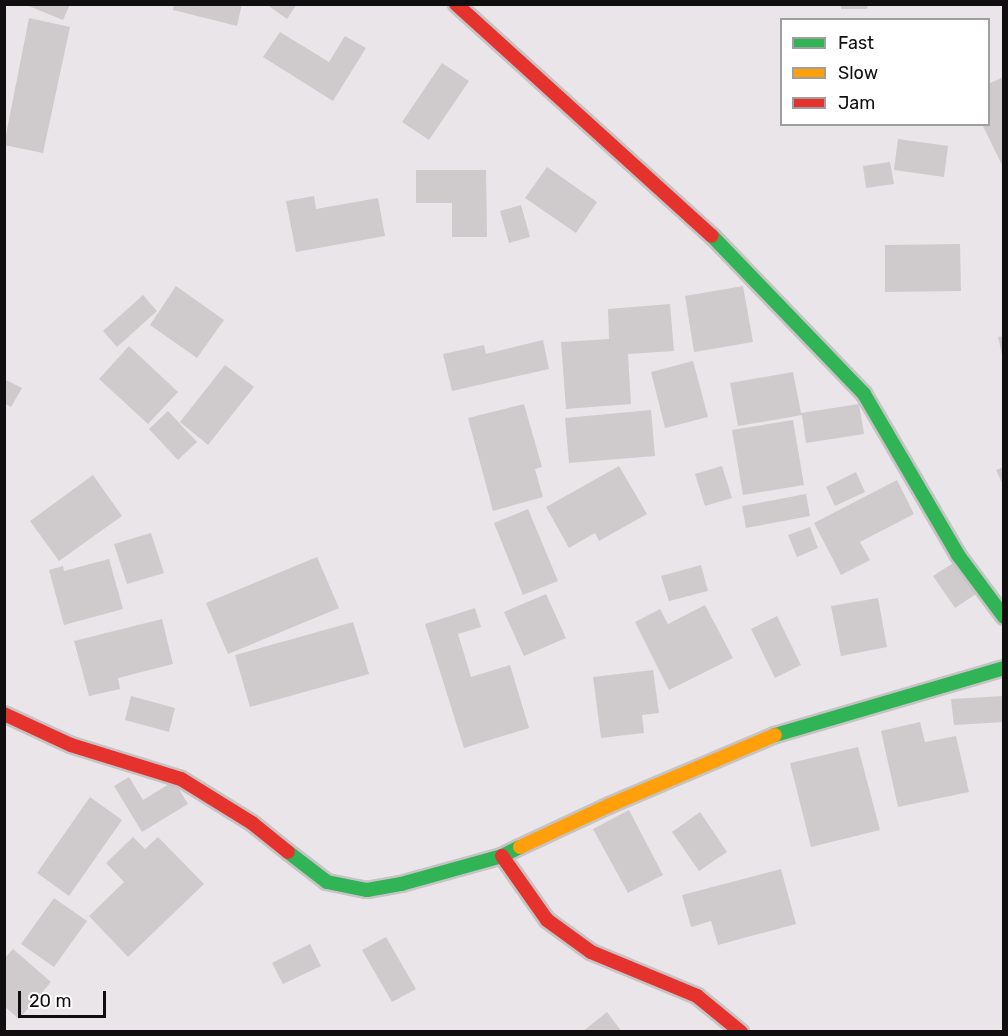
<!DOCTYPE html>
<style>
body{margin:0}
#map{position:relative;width:1008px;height:1036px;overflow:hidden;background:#eae5e8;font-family:Rubik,sans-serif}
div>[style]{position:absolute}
.building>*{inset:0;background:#cfcbcd}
.roads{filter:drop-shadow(2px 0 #c6c3c5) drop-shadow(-2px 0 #c6c3c5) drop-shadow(0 2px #c6c3c5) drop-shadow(0 -2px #c6c3c5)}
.fast>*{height:14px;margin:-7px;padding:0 7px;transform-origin:7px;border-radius:7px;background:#30b455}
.slow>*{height:14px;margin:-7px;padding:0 7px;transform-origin:7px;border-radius:7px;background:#ff9f0a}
.jam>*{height:14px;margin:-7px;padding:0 7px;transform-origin:7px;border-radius:7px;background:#e5322d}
span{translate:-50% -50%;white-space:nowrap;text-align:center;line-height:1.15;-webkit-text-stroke:6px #fff;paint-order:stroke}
.frame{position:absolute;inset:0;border:6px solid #110e10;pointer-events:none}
.legend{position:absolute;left:780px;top:18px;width:210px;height:108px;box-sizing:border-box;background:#fff;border:2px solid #a09f9f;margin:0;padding:8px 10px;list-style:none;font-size:18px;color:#110e10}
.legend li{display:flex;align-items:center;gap:12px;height:30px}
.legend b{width:30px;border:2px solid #a09f9f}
.scale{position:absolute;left:18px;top:991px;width:88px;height:27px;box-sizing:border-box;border:3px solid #110e10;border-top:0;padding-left:8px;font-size:18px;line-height:21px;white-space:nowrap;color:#110e10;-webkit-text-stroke:4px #fff;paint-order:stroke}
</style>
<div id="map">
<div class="building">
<div style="clip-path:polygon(24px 4px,70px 4px,63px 20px)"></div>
<div style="clip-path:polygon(174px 4px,242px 4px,237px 26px,173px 10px)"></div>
<div style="clip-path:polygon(266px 4px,297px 4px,287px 19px)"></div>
<div style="clip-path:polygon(841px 4px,868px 4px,867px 9px,841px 9px)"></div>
<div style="clip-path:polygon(29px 18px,70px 27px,43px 153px,4px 145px)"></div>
<div style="clip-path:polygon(280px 32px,329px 62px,345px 36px,366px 48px,333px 101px,263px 57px)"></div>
<div style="clip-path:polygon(442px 63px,469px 81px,429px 140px,402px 122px)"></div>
<div style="clip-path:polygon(1004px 77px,1004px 164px,1002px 165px,982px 124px,988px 124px,988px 84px)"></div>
<div style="clip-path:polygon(898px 139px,948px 146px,944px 177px,894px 170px)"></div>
<div style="clip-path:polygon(890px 162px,894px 184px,866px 188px,863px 166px)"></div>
<div style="clip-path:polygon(547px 167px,597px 202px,576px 233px,525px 198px)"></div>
<div style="clip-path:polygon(416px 170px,486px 170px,487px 237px,452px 237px,452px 203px,416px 203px)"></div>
<div style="clip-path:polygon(314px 196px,316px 209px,378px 198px,385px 236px,296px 252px,286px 201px)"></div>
<div style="clip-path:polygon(521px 205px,530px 237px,509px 243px,500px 211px)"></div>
<div style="clip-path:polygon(960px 244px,961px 291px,885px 292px,885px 245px)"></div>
<div style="clip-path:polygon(176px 286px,224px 320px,197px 358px,150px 325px)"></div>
<div style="clip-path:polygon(743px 286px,753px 342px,694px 352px,685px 296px)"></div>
<div style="clip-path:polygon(143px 295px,157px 311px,117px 347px,103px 331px)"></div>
<div style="clip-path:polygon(670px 304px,674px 351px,628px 354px,631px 404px,566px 409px,561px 342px,609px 339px,608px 309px)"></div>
<div style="clip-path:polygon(1004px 336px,1004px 359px,1003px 359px,998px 337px)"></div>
<div style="clip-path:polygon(543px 340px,549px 369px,452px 391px,443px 354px,484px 345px,486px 354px)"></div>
<div style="clip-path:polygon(129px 346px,178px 392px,148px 424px,99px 379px)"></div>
<div style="clip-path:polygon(693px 361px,708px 417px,665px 428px,651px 372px)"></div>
<div style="clip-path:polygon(225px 365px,254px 387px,208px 445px,180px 422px)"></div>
<div style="clip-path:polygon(793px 372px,801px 413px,859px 404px,864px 434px,806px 443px,802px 415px,738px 426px,730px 383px)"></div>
<div style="clip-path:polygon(4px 379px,22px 388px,11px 407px,4px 403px)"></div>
<div style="clip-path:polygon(524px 404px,542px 467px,535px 469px,543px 497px,493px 511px,468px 418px)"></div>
<div style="clip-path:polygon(651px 410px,655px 456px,569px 463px,565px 418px)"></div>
<div style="clip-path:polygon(168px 411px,197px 442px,178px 460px,149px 429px)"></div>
<div style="clip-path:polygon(793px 420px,804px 485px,743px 495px,732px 430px)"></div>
<div style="clip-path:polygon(619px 466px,647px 514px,599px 541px,595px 533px,569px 548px,546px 507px)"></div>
<div style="clip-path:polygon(722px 466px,732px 498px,705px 506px,695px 474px)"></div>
<div style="clip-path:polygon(1004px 467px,1004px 487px,996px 470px)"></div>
<div style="clip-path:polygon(856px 472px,865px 492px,835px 506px,826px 487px)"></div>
<div style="clip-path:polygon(93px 475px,122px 516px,59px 561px,30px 521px)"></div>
<div style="clip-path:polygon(897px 480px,914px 514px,860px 542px,870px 560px,841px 575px,814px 523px)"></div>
<div style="clip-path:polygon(806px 494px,810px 516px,746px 528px,742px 506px)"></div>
<div style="clip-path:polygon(528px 509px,558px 581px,523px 595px,494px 523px)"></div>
<div style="clip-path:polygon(810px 527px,818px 548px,797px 557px,788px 535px)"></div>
<div style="clip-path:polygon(151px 533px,164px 573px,127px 584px,114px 544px)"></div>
<div style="clip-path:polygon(964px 556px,985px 588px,955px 608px,933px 576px)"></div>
<div style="clip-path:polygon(317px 557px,339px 608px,228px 654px,206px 603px)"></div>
<div style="clip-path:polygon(109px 559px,123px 609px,64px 625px,49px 570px,63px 566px,64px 571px)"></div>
<div style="clip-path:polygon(701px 565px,708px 591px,669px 601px,661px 576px)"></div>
<div style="clip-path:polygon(546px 594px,566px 638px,524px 656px,504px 612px)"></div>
<div style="clip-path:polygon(878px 598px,887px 647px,841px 656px,831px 606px)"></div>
<div style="clip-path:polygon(705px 605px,733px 658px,669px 690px,635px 622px,660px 609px,668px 624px)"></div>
<div style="clip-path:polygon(475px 608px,481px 627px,458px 634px,471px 677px,510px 665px,529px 728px,464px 748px,425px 624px)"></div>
<div style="clip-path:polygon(777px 616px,801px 665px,775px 678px,751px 629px)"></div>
<div style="clip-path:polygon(162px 619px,173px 664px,118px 678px,120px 689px,89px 696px,74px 641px)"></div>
<div style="clip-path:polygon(353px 622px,369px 674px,250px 707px,235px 655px)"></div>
<div style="clip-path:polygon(653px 670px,659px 713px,642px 715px,644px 733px,601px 738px,593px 677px)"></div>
<div style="clip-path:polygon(131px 696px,175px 708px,169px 732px,125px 720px)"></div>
<div style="clip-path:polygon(1004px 696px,1004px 722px,954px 725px,951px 699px)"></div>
<div style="clip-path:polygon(920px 722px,925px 742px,956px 736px,969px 792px,898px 807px,881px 731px)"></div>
<div style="clip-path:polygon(858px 747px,880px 830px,811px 847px,790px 763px)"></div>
<div style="clip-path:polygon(129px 777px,143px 800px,174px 781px,188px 804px,142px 832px,114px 786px)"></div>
<div style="clip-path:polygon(90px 797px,122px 820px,69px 896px,37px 873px)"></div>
<div style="clip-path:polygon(629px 810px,663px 875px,628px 893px,593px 829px)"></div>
<div style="clip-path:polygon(700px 812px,727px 852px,699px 871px,672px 832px)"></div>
<div style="clip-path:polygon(133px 837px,145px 849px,158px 837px,204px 884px,128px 957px,89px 916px,124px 882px,106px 863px)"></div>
<div style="clip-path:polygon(781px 869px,796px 924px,718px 945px,711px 921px,691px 927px,682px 895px)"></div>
<div style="clip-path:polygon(54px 898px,87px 921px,54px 967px,21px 944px)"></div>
<div style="clip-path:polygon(386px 937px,416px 989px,392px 1002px,362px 950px)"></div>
<div style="clip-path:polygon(310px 944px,321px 966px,283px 984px,272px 963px)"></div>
<div style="clip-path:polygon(13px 949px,51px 982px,19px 1019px,4px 1006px,4px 959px)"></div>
<div style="clip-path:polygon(607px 1012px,622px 1032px,582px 1032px)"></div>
</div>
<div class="roads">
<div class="fast">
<div style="left:712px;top:236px;width:219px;rotate:46.1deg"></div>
<div style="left:864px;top:394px;width:186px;rotate:59.7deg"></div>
<div style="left:958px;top:555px;width:77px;rotate:53.4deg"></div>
<div style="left:775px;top:735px;width:239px;rotate:-16.3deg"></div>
<div style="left:288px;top:852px;width:49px;rotate:37.6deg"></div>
<div style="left:327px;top:882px;width:41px;rotate:11.3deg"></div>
<div style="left:367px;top:890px;width:35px;rotate:-10deg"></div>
<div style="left:401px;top:884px;width:105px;rotate:-15.5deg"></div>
<div style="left:502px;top:856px;width:20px;rotate:-27deg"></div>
</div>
<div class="slow">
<div style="left:520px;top:847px;width:99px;rotate:-25deg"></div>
<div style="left:610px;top:805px;width:179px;rotate:-23deg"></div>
</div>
<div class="jam">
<div style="left:456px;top:4px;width:345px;rotate:42.2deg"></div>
<div style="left:4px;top:714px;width:74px;rotate:24.8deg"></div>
<div style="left:71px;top:745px;width:115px;rotate:17.2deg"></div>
<div style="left:181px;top:779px;width:84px;rotate:31.8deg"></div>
<div style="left:252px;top:823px;width:46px;rotate:38.9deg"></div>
<div style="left:502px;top:856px;width:78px;rotate:54.9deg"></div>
<div style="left:547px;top:920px;width:54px;rotate:36deg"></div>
<div style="left:591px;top:952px;width:115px;rotate:22.5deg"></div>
<div style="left:697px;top:996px;width:57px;rotate:39.3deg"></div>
</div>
</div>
<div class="frame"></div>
<ul class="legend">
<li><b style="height:8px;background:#30b455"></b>Fast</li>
<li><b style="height:8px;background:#ff9f0a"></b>Slow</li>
<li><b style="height:8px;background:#e5322d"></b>Jam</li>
</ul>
<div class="scale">20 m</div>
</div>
